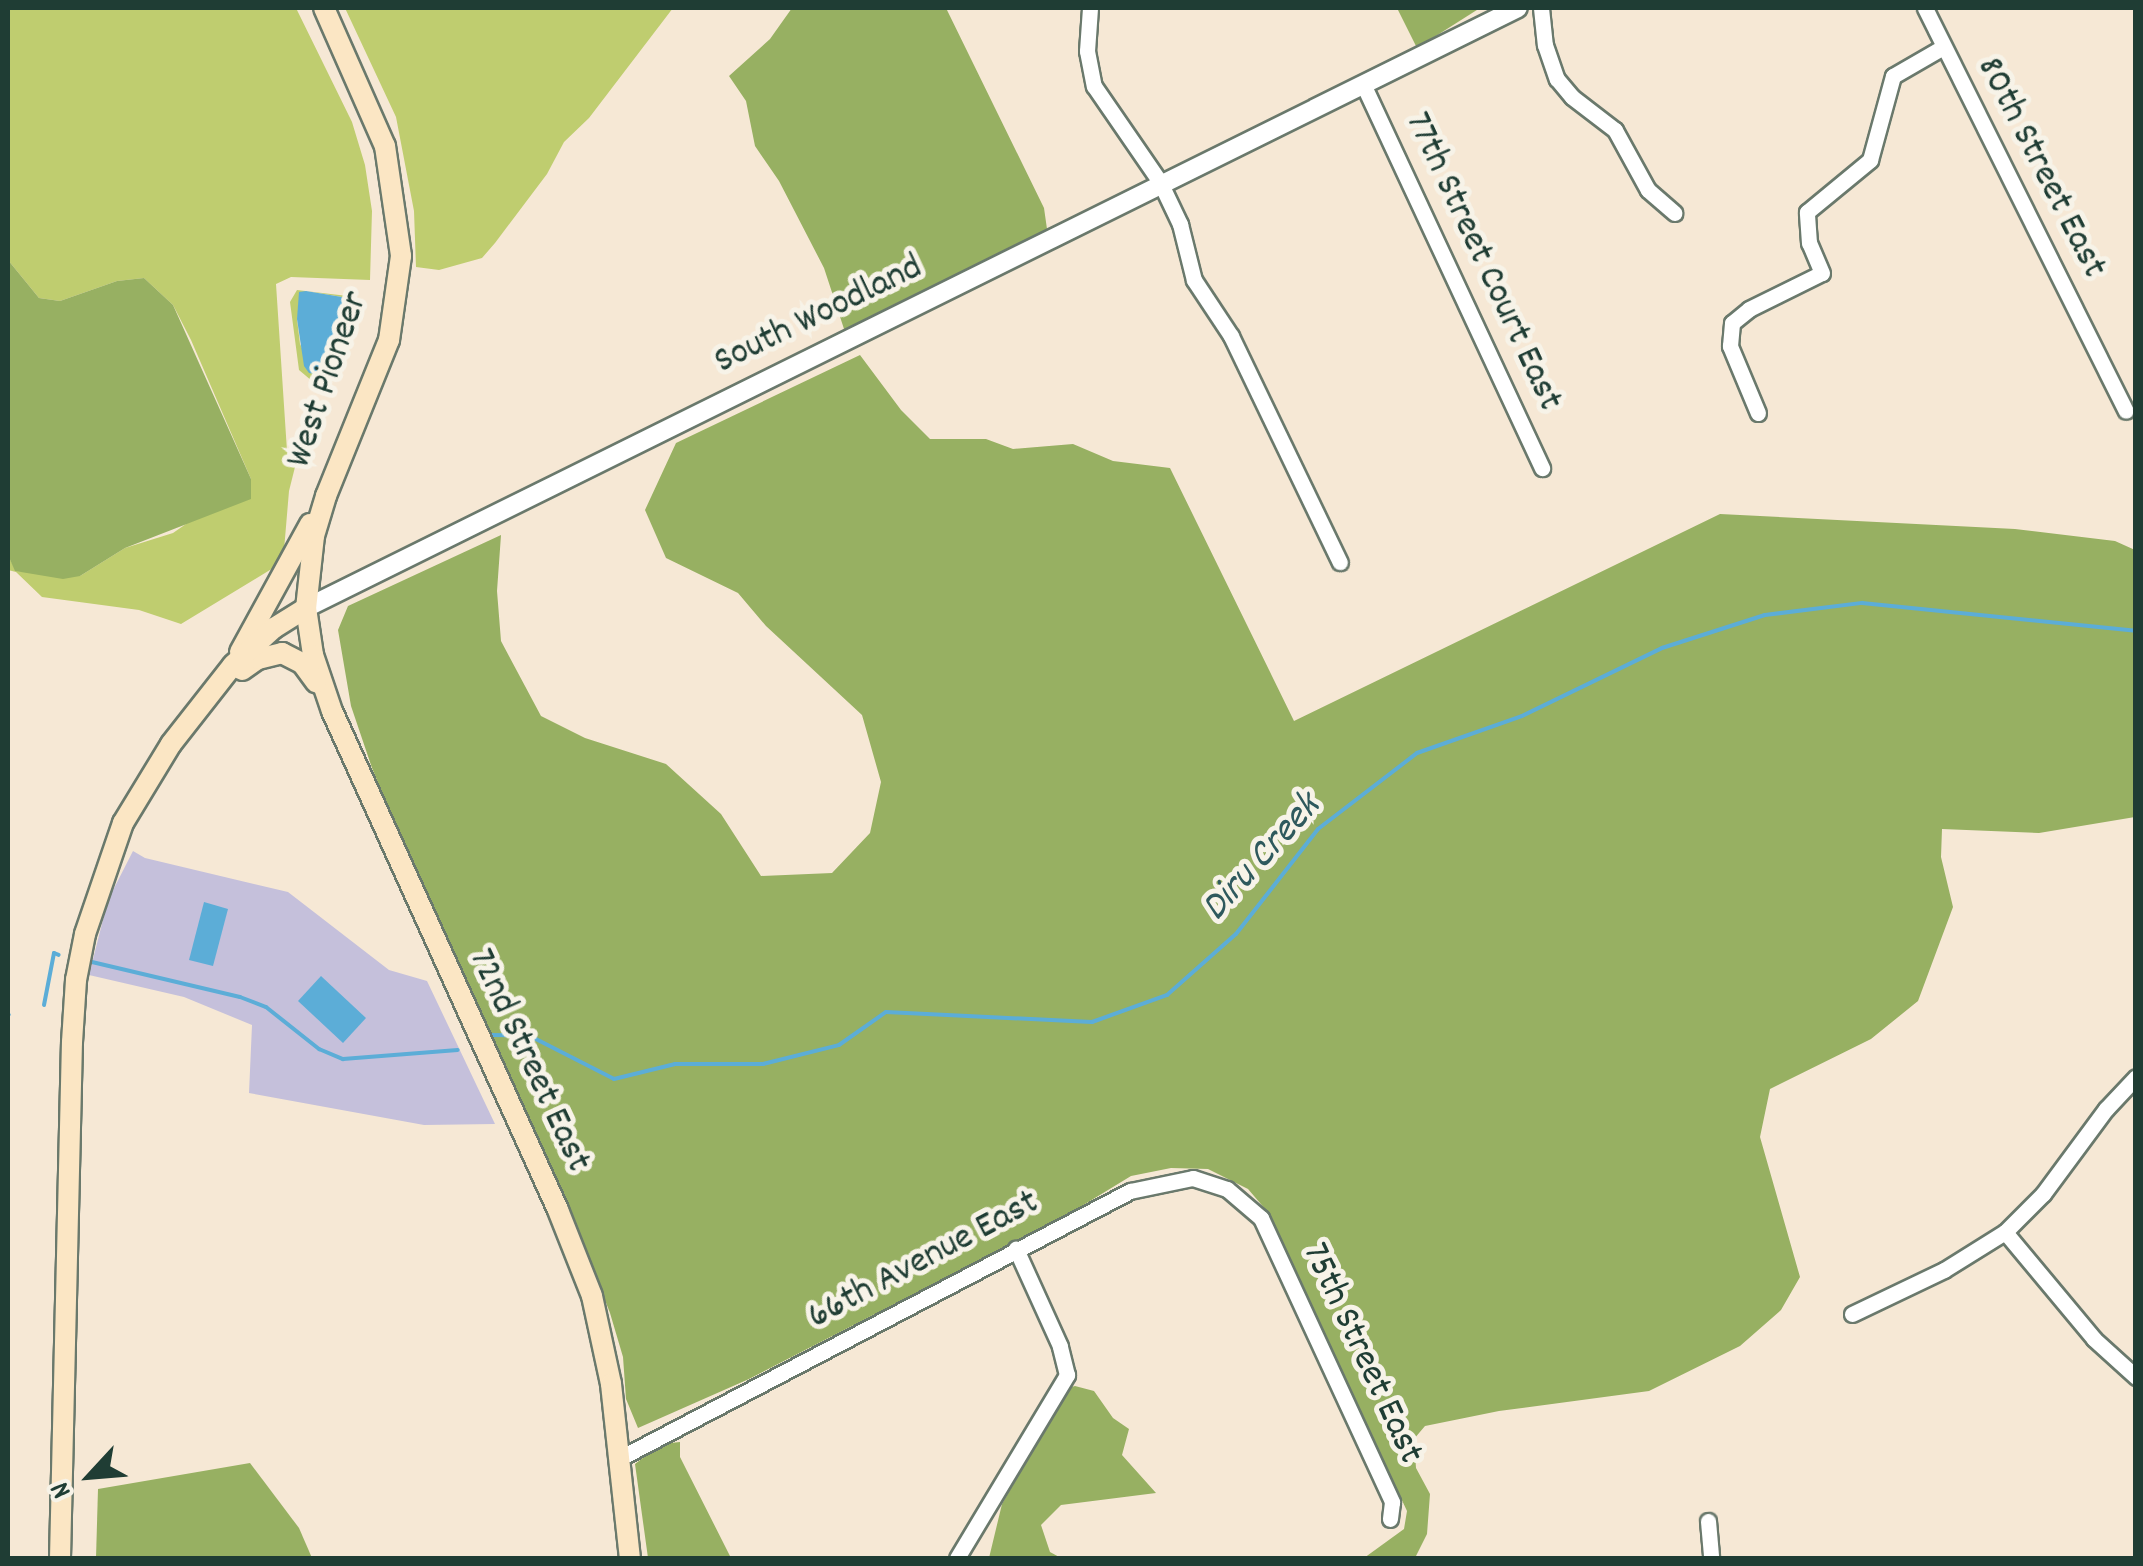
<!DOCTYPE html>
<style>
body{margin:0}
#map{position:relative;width:2143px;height:1566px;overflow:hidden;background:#f6e8d5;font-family:Dekko,sans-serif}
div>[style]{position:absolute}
.industrial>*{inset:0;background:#c5c0db}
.green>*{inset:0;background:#bfcd6f}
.forest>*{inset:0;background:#97b062}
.water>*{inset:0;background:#5cadd7}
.stream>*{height:4px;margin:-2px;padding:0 2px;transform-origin:2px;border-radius:2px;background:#5cadd7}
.roads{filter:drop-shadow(2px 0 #6a796c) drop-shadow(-2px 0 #6a796c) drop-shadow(0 2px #6a796c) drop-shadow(0 -2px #6a796c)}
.minor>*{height:15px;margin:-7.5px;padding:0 7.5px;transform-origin:7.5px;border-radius:7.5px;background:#fff}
.tertiary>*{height:18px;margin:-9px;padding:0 9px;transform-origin:9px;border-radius:9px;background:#fff}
.secondary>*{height:20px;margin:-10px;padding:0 10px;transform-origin:10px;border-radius:10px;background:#fbe6c4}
span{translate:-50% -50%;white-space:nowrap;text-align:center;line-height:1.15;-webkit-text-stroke:10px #f7f3e8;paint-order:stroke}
.street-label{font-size:38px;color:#1f3d34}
.water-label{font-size:40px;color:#2e595d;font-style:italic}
.frame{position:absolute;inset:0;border:10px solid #1f3d34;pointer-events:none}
.north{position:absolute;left:40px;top:1426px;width:100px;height:100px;-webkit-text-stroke:8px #f7f3e8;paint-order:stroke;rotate:244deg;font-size:28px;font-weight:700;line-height:40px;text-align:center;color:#1f3d34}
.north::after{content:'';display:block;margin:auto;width:35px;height:45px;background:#1f3d34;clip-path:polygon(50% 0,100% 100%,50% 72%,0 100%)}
</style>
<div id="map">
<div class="industrial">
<div style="clip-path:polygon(133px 851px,145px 858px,288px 892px,389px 970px,427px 981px,495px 1124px,424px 1125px,249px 1093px,252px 1025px,184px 997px,89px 975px,108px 900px)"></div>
</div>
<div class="green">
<div style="clip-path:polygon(8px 8px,296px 8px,352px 122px,365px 165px,372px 211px,370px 280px,291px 277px,276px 284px,287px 451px,299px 451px,289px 491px,283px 562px,181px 624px,139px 610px,42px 597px,16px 572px,8px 570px,8px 555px,16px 571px,80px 576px,125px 548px,173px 533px,251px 479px,191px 340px,173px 305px,144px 278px,117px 281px,60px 301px,39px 298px,8px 260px)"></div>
<div style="clip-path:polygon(345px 8px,673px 8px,589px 118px,564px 142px,547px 174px,495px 243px,482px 258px,439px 270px,416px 267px,414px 211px,396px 117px)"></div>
<div style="clip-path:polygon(evenodd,297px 290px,356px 297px,353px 324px,334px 373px,323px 380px,312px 381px,299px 370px,290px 302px,297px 290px,306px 291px,342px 297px,349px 325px,315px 374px,300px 344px,297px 319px,306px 291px)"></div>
</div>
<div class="forest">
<div style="clip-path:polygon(792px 8px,946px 8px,1044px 208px,1047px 229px,1042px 235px,845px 332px,824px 268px,779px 181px,755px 146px,746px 101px,729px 76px,770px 39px)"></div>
<div style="clip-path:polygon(1397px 8px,1480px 8px,1417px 48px)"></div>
<div style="clip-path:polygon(8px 260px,39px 298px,60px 301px,117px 281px,144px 278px,173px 305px,251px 479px,251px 499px,125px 548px,80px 576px,63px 579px,15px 571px,8px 555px)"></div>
<div style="clip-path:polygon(860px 355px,901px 410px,930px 439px,986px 439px,1013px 449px,1073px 444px,1113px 461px,1170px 468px,1294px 721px,1720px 514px,2015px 529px,2115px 541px,2135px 550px,2135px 817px,2039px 833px,1942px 829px,1941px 857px,1953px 907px,1918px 1001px,1871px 1039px,1770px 1089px,1760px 1137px,1800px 1277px,1781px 1310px,1740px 1346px,1649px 1391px,1499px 1411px,1425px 1426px,1414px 1439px,1416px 1468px,1430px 1494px,1427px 1534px,1415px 1558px,1364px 1558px,1404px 1529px,1407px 1511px,1266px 1210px,1248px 1189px,1208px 1169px,1171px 1168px,1131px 1176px,1067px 1215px,749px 1379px,638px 1428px,626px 1399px,623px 1357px,610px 1313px,572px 1215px,425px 898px,372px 768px,351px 706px,338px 630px,348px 606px,501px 535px,497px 591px,501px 641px,541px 716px,585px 738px,666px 764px,721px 814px,761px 876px,832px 873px,870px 833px,881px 782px,862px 715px,766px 626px,738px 593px,666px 558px,645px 510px,676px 443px)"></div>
<div style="clip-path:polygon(1075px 1386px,1094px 1391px,1113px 1418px,1129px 1429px,1122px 1455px,1156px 1493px,1061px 1505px,1041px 1525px,1050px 1552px,1061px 1558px,989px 1558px,1002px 1504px,1068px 1388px)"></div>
<div style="clip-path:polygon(680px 1442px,680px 1457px,731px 1558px,648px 1558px,635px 1464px,661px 1444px)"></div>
<div style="clip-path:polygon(250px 1463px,299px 1528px,312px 1558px,96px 1558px,98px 1489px)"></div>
</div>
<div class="water">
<div style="clip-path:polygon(306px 291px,342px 297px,352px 303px,349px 325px,315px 374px,309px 373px,304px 366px,297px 319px,299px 292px)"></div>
<div style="clip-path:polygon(204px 902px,228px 909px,213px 966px,189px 960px)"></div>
<div style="clip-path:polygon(321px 976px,366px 1018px,343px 1043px,298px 1001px)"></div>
</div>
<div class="stream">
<div style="left:92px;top:962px;width:152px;rotate:13.3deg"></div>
<div style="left:240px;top:997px;width:28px;rotate:21deg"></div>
<div style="left:266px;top:1007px;width:68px;rotate:38.4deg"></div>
<div style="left:319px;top:1049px;width:26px;rotate:23deg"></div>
<div style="left:343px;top:1059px;width:115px;rotate:-4.5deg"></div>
<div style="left:44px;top:1005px;width:53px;rotate:-79.1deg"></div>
<div style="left:54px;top:953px;width:5px;rotate:22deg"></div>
<div style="left:8px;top:1014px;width:1px;rotate:45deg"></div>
<div style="left:491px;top:1035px;width:39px;rotate:1deg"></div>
<div style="left:530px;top:1036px;width:94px;rotate:27.1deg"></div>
<div style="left:614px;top:1079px;width:63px;rotate:-13.8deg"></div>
<div style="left:675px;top:1064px;width:88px"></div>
<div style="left:763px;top:1064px;width:78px;rotate:-14deg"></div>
<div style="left:839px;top:1045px;width:57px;rotate:-35.1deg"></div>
<div style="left:886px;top:1012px;width:206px;rotate:2.8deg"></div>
<div style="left:1092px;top:1022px;width:80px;rotate:-19.8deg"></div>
<div style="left:1167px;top:995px;width:92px;rotate:-41.5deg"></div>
<div style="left:1236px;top:934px;width:133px;rotate:-52deg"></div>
<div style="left:1318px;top:829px;width:125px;rotate:-37.5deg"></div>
<div style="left:1417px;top:753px;width:111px;rotate:-19.4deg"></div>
<div style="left:1522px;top:716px;width:156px;rotate:-25.9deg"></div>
<div style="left:1662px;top:648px;width:108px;rotate:-17.8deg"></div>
<div style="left:1765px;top:615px;width:98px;rotate:-7.1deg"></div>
<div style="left:1862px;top:603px;width:275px;rotate:5.8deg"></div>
</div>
<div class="roads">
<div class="minor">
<div style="left:1090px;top:8px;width:43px;rotate:94deg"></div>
<div style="left:1087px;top:51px;width:36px;rotate:79deg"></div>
<div style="left:1094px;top:86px;width:116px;rotate:55.5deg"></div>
<div style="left:1160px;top:182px;width:47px;rotate:64.5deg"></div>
<div style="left:1180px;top:224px;width:58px;rotate:76deg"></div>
<div style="left:1194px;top:280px;width:67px;rotate:56.5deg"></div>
<div style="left:1231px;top:336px;width:251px;rotate:64.3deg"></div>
<div style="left:1541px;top:8px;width:37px;rotate:84deg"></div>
<div style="left:1545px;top:45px;width:36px;rotate:71deg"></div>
<div style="left:1557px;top:79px;width:23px;rotate:50deg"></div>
<div style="left:1572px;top:97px;width:54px;rotate:37.5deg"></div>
<div style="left:1615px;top:130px;width:68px;rotate:61.2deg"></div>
<div style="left:1648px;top:190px;width:35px;rotate:41deg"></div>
<div style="left:1925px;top:8px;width:450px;rotate:63.5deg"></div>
<div style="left:1363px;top:84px;width:424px;rotate:65deg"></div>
<div style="left:1758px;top:413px;width:73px;rotate:-112.7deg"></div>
<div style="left:1730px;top:346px;width:23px;rotate:-85deg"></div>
<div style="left:1732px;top:323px;width:22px;rotate:-39deg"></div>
<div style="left:1749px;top:309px;width:81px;rotate:-26.3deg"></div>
<div style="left:1822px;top:273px;width:33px;rotate:-113deg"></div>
<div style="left:1809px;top:243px;width:31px;rotate:-94deg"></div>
<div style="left:1807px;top:212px;width:82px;rotate:-39.5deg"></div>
<div style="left:1870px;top:160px;width:87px;rotate:-74.7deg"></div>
<div style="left:1893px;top:76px;width:58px;rotate:-30.1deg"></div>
<div style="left:2005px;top:1232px;width:139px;rotate:50.2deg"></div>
<div style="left:2094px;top:1339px;width:57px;rotate:42.1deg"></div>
<div style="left:1852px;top:1314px;width:102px;rotate:-25.6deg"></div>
<div style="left:1944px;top:1270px;width:72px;rotate:-31.9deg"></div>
<div style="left:2005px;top:1232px;width:54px;rotate:-45deg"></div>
<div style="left:2043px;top:1194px;width:106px;rotate:-53.5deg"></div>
<div style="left:2106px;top:1109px;width:44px;rotate:-46.8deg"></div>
<div style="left:620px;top:1458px;width:576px;rotate:-27.63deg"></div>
<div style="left:1130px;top:1191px;width:64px;rotate:-11.7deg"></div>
<div style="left:1193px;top:1178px;width:36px;rotate:18deg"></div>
<div style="left:1227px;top:1189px;width:45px;rotate:40.5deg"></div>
<div style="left:1261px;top:1218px;width:313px;rotate:65.2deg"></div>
<div style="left:1392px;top:1502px;width:17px;rotate:97deg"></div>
<div style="left:1708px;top:1521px;width:37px;rotate:85deg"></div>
<div style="left:957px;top:1558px;width:214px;rotate:-59deg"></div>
<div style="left:1067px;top:1375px;width:30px;rotate:-104deg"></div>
<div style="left:1060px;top:1346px;width:107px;rotate:-114.4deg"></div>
</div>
<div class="tertiary">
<div style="left:306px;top:608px;width:1352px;rotate:-26.34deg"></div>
</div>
<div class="secondary">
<div style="left:324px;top:8px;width:151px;rotate:66.2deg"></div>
<div style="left:385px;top:146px;width:111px;rotate:81.7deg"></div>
<div style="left:401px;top:256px;width:85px;rotate:98.1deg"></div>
<div style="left:389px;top:340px;width:168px;rotate:112deg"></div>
<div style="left:326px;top:496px;width:42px;rotate:106.7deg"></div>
<div style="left:314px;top:536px;width:72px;rotate:96.3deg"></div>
<div style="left:306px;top:608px;width:48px;rotate:81.5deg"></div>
<div style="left:313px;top:655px;width:59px;rotate:71.3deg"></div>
<div style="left:332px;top:711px;width:548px;rotate:65.63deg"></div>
<div style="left:558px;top:1210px;width:92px;rotate:68.4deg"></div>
<div style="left:592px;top:1296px;width:90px;rotate:77.8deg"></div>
<div style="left:611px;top:1384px;width:175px;rotate:83.8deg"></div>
<div style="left:240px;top:652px;width:146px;rotate:-61.3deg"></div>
<div style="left:242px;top:670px;width:19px;rotate:-35deg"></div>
<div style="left:258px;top:659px;width:25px;rotate:-14deg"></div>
<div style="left:282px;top:653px;width:22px;rotate:27deg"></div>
<div style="left:302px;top:663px;width:24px;rotate:54deg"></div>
<div style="left:60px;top:1558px;width:516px;rotate:-88.67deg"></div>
<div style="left:72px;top:1042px;width:62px;rotate:-86.3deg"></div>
<div style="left:76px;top:980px;width:47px;rotate:-78.9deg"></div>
<div style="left:85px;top:934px;width:117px;rotate:-71.1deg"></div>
<div style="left:123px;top:823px;width:92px;rotate:-58.7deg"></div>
<div style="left:171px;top:744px;width:100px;rotate:-51.9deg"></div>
<div style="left:233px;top:665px;width:55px;rotate:-42.1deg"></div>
<div style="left:274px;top:628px;width:38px;rotate:-32deg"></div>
</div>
</div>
<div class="street-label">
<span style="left:2040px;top:168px;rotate:63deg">80th Street East</span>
<span style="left:1482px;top:262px;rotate:65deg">77th Street Court East</span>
<span style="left:819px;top:316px;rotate:-26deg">South Woodland</span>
<span style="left:329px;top:380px;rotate:-71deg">West Pioneer</span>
<span style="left:528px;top:1061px;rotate:65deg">72nd Street East</span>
<span style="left:924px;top:1261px;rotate:-28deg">66th Avenue East</span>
<span style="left:1361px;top:1354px;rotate:65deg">75th Street East</span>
</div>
<div class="water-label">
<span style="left:1263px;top:859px;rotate:-48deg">Diru Creek</span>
</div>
<div class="frame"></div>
<div class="north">N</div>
</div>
